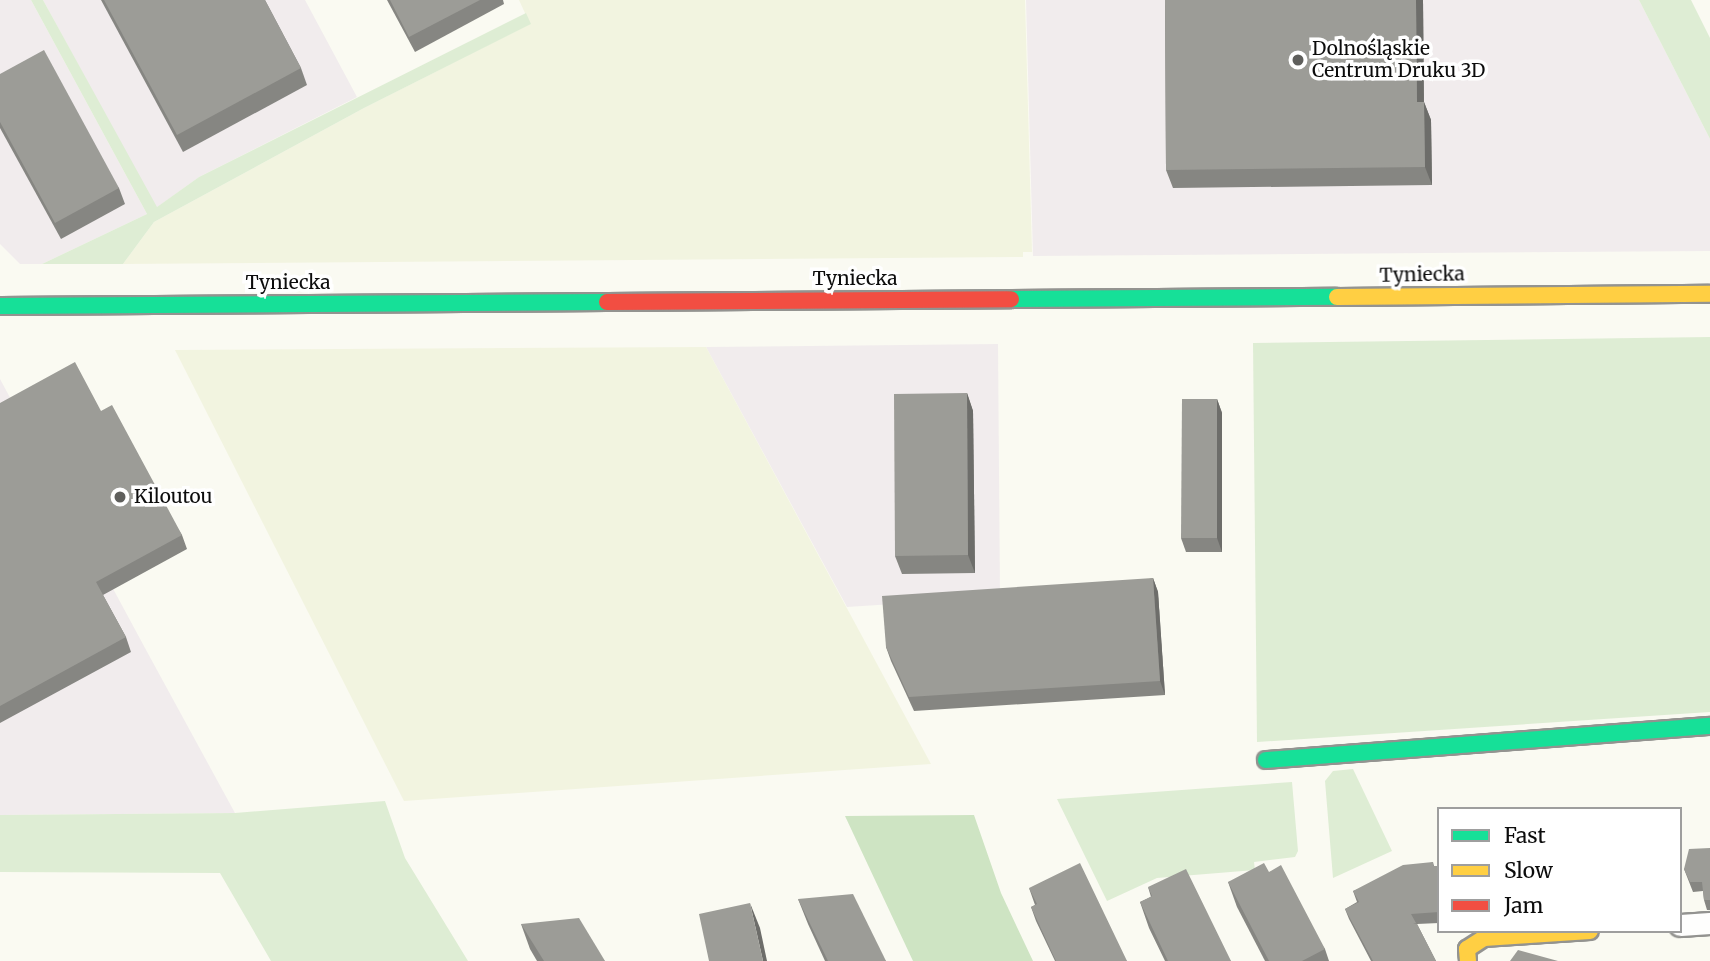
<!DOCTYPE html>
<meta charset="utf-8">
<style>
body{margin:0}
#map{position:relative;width:1710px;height:961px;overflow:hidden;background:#fafaf2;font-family:Merriweather,serif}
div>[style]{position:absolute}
.industrial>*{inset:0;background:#f1eced}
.farmland>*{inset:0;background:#f2f4e0}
.green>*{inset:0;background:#deedd4}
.forest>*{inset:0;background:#cee4c3}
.roads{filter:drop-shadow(2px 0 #939390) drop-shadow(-2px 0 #939390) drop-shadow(0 2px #939390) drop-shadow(0 -2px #939390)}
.street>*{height:21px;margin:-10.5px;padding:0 10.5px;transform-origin:10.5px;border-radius:10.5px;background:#fefefd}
.fast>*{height:16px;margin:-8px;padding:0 8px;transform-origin:8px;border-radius:8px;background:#16e098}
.slow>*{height:16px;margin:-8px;padding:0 8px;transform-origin:8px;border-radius:8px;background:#ffcf43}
.jam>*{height:16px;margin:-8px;padding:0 8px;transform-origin:8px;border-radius:8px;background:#f24e42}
.wall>*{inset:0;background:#868682}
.shaded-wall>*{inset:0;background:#6d6d6a}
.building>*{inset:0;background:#9c9c97}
.dots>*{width:19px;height:19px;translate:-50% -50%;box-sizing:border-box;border:4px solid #fff;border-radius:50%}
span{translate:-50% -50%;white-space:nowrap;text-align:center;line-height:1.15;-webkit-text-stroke:7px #fff;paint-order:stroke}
.poi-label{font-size:19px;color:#0c0c0c}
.left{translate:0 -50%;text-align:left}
.street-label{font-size:19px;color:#0c0c0c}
.legend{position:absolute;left:1437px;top:807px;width:245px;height:126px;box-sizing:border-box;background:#fff;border:2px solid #9e9e9e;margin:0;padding:9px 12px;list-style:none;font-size:21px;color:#0c0c0c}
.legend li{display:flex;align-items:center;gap:14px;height:35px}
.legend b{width:35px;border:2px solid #9e9e9e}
</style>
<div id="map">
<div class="industrial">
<div style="clip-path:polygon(0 0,31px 0,147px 214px,42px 264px,20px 264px,0 244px)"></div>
<div style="clip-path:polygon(43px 0,305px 0,357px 97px,199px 177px,156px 208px)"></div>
<div style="clip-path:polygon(1026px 0,1639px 0,1710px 139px,1710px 251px,1033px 256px)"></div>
<div style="clip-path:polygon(998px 344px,1000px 597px,847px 607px,706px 347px)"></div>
<div style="clip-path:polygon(0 379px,145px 648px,235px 813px,0 815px)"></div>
</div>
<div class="farmland">
<div style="clip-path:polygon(519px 0,1025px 0,1032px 252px,1023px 252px,1023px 257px,123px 264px,154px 222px,364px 108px,530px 24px)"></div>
<div style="clip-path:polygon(706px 347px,931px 764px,404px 801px,175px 350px)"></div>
</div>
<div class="green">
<div style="clip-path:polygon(31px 0,43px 0,157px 207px,199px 177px,526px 13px,531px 24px,364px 108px,154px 222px,123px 264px,42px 264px,147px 214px)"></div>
<div style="clip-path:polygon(1639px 0,1691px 0,1710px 38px,1710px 139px)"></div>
<div style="clip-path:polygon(1710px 337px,1710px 712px,1257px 742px,1253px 343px)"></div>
<div style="clip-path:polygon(1353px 769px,1392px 851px,1333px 878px,1325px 781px,1333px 771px)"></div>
<div style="clip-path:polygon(1292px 782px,1298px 851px,1295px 857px,1254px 862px,1255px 870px,1157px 878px,1107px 901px,1057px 799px)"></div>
<div style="clip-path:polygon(385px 801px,405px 858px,468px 961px,271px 961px,220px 873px,0 872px,0 815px,235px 813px)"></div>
</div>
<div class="forest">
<div style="clip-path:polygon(974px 815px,1001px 893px,1033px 961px,913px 961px,845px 816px)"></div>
</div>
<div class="roads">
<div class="street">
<div style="left:1680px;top:925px;width:30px;rotate:-4deg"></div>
</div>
<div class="fast">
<div style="left:1011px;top:299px;width:326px;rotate:-0.4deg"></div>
<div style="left:0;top:306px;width:607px;rotate:-0.38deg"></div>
<div style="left:1266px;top:760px;width:445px;rotate:-4.4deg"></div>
</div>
<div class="slow">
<div style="left:1337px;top:297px;width:373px;rotate:-0.5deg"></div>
<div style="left:1468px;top:961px;width:12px;rotate:-95deg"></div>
<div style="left:1467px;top:949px;width:20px;rotate:-33deg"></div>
<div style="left:1484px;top:938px;width:106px;rotate:-3.8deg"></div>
</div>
<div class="jam">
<div style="left:607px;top:302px;width:404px;rotate:-0.4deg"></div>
</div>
</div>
<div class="wall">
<div style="clip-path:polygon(101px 0,265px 0,301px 68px,307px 85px,183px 152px)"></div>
<div style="clip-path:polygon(387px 0,503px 0,504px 4px,415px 52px)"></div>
<div style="clip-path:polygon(1165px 0,1423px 0,1424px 102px,1431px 120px,1432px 185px,1173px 188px,1166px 170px)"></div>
<div style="clip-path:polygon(0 74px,119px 188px,125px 204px,61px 239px,0 128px)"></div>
<div style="clip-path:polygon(967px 393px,973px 411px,975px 573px,902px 574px,895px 556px)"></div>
<div style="clip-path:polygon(1217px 399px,1222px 413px,1222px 552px,1186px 552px,1181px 538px)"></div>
<div style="clip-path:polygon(0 403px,101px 411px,182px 535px,187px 549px,103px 595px,126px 637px,131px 652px,0 723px)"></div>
<div style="clip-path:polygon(1153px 578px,1158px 592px,1165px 695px,914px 711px,891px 661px,886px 647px)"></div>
<div style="clip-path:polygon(1710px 848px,1710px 910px,1707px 910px,1704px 900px,1703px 891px,1693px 892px,1684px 869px)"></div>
<div style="clip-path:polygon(1433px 862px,1434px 866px,1439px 866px,1439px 923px,1417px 924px,1436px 961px,1371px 961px,1349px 919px,1345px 909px,1357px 902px,1353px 891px)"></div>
<div style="clip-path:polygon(1269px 872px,1325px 949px,1329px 961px,1265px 961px,1237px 907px,1228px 882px)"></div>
<div style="clip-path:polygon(1148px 887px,1231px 961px,1165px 961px,1149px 928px,1140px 902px,1151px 897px)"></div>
<div style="clip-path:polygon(1029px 888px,1127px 961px,1055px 961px,1036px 921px,1031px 907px,1035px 905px)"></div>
<div style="clip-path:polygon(798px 899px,886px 961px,825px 961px,808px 924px)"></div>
<div style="clip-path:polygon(521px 924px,605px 961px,537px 961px,530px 949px)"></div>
</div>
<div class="shaded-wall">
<div style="clip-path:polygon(1416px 0,1423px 0,1424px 120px,1417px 102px)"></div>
<div style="clip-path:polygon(1424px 102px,1431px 120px,1432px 185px,1425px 167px)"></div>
<div style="clip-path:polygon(967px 393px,973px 411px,975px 573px,968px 555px)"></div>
<div style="clip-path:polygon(1217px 399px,1222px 413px,1222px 552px,1217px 538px)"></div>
<div style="clip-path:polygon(1153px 578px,1158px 592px,1165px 695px,1160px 681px)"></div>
<div style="clip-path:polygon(750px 903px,760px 928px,767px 961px,763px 961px)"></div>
</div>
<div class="building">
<div style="clip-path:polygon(104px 0,265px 0,301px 68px,177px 135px)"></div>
<div style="clip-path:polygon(390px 0,480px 0,409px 37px)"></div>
<div style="clip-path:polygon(1165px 0,1416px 0,1417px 102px,1424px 102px,1425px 167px,1166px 170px)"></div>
<div style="clip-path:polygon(44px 50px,119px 188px,55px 223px,0 122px,0 74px)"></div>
<div style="clip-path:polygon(75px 362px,101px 411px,112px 405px,182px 535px,96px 582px,126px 637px,0 706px,0 403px)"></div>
<div style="clip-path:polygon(967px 393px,968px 555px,895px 556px,894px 394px)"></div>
<div style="clip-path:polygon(1182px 399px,1217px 399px,1217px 538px,1181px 538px)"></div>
<div style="clip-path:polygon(1153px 578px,1160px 681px,909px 697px,886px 647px,882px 596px)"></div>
<div style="clip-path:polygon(1710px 848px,1710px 900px,1704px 900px,1702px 882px,1690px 882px,1684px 869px,1689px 849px)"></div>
<div style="clip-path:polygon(1433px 862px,1433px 866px,1439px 866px,1439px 912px,1411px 914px,1416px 923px,1413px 923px,1417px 924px,1436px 961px,1373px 961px,1345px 909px,1359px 902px,1353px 891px,1403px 865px)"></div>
<div style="clip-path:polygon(1080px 863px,1127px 961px,1056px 961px,1031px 907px,1037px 904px,1029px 888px)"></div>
<div style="clip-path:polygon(1264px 863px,1269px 872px,1281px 865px,1325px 949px,1302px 961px,1269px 961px,1228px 882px)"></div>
<div style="clip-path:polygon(1186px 869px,1231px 961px,1168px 961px,1140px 902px,1152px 896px,1148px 887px)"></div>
<div style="clip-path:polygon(853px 894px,886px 961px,828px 961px,798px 899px)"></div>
<div style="clip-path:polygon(750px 903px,763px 961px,709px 961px,699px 914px)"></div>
<div style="clip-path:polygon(579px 918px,605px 961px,544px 961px,521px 924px)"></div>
<div style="clip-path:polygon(1518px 950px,1558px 961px,1510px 961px)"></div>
</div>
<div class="dots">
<div style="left:1298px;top:60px;background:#5f5f5c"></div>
<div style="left:120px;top:497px;background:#5f5f5c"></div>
</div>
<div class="poi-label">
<span class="left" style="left:1312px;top:60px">Dolnośląskie<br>Centrum Druku 3D</span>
<span class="left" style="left:134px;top:497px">Kiloutou</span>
</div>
<div class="street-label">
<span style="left:1422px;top:275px;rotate:-1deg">Tyniecka</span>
<span style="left:855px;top:279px">Tyniecka</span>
<span style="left:288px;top:283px">Tyniecka</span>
</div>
<ul class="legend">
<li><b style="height:9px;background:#16e098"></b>Fast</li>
<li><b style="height:9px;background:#ffcf43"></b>Slow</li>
<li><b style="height:9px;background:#f24e42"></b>Jam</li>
</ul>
</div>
